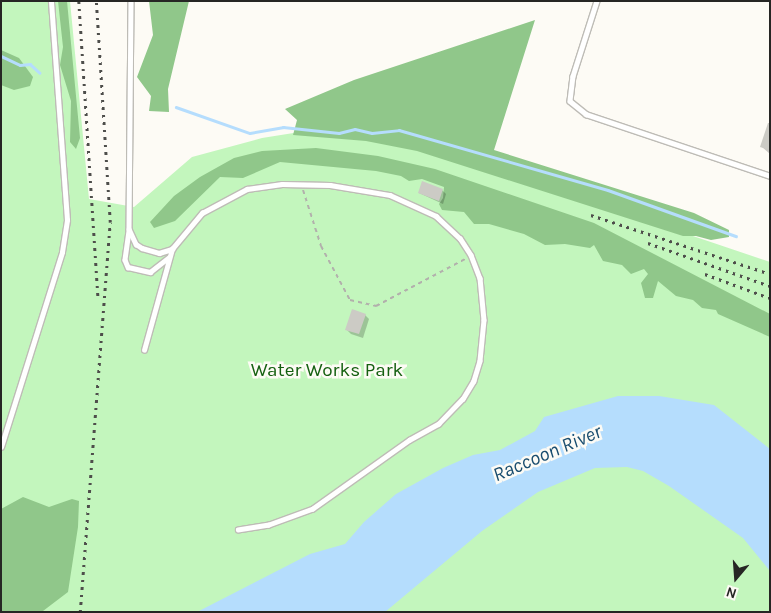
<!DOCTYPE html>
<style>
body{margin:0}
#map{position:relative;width:771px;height:613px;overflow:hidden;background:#fdfbf5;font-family:Karla,sans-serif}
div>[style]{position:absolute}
.green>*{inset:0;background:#c3f6bd}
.forest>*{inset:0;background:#90c78a}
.water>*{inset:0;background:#b5ddfd}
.shadow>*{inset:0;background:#0003}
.stream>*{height:2.5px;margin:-1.25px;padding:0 1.25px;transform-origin:1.25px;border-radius:1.25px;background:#b5ddfd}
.building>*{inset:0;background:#cccbc5}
.path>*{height:2px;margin-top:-1px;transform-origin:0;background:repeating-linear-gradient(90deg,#b2b0ac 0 4px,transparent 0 8px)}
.roads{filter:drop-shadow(1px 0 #bebcb6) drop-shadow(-1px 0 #bebcb6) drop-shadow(0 1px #bebcb6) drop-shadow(0 -1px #bebcb6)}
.service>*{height:4.5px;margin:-2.25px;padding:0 2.25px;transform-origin:2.25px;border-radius:2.25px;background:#fff}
.rail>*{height:2.5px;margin-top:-1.25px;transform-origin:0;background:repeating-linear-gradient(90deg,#4e4e4b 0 2.5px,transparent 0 7.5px)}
span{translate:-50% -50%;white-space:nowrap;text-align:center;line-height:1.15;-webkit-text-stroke:5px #fdfbf5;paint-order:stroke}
.park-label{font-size:19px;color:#156010}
.water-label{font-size:20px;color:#194d6f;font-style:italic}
.frame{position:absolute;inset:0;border:2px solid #262624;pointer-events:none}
.north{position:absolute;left:711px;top:553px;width:50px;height:50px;-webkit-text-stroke:4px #fdfbf5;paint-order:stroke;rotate:198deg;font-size:14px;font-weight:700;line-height:20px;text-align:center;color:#262624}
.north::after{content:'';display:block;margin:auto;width:18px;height:22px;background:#262624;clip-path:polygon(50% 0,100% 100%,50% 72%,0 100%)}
</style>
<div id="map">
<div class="green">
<div style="clip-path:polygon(1px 1px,70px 1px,89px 199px,134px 207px,192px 157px,262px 138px,325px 128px,435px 149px,770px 262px,770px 612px,1px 612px)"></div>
</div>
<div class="forest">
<div style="clip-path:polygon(58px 1px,67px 1px,80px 138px,76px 149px,70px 142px,71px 101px,60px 65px,63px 47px)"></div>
<div style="clip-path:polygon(149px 1px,189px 1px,168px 89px,169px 112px,149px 111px,151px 96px,137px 77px,153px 35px)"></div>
<div style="clip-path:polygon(535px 20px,494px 150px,694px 213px,729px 230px,729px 237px,711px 240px,696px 236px,683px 236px,417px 151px,366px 141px,293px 135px,297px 120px,285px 109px,354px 80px)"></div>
<div style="clip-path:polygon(1px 50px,19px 58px,33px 77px,30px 86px,14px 90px,1px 85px)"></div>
<div style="clip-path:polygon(316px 148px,378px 156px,435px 169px,594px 223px,770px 314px,770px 337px,718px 314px,716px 310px,702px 308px,693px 300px,676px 296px,658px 281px,653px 298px,645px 298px,641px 283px,648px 274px,644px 269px,631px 274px,622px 265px,603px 261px,594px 245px,590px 248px,565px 244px,545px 245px,524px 234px,489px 224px,474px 224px,464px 212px,442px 210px,439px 204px,443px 198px,444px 187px,422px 179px,409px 181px,401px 176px,376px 171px,280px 162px,243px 178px,220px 177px,175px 221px,154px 228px,150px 222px,174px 196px,200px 177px,234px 158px,262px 151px)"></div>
<div style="clip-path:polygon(23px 497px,49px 507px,72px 499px,79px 501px,78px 527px,68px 592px,43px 611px,1px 612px,1px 509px)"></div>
</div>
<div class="water">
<div style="clip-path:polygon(618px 396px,659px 396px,714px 405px,770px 449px,770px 571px,743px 538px,669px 486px,643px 471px,627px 467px,595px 468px,538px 492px,482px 531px,385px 612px,197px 612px,310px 554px,345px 544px,364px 522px,396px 494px,443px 468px,473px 455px,500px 450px,535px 431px,544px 417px)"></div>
</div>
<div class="shadow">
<div style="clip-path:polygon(770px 122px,770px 154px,762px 147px)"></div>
<div style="clip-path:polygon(442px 190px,446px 194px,443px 204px,419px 193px)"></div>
<div style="clip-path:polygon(365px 315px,369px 319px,363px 338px,351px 334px,347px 330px)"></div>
</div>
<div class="stream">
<div style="left:1px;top:56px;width:21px;rotate:25deg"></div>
<div style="left:20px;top:65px;width:10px;rotate:-6deg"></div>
<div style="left:30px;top:64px;width:13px;rotate:42deg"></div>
<div style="left:176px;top:107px;width:78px;rotate:19.4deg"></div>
<div style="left:250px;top:133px;width:34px;rotate:-10deg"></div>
<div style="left:283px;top:127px;width:56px;rotate:6.1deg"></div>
<div style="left:339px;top:133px;width:16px;rotate:-14deg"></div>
<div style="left:355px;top:129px;width:17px;rotate:13deg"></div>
<div style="left:372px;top:133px;width:27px;rotate:-6deg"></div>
<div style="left:399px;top:130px;width:217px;rotate:16deg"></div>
<div style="left:608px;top:190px;width:136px;rotate:19.8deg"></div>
</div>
<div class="building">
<div style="clip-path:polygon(768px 123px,770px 123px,770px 150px,760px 147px)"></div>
<div style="clip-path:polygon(422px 181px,443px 189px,439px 201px,418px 193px)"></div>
<div style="clip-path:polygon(352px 309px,366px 314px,359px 334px,345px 330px)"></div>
</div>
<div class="path">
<div style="left:303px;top:190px;width:59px;rotate:72.2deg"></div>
<div style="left:321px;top:246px;width:61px;rotate:61.8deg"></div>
<div style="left:350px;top:300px;width:27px;rotate:13deg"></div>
<div style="left:376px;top:306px;width:101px;rotate:-27.8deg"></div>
</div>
<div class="roads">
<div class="service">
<div style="left:131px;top:1px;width:228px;rotate:90.5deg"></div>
<div style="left:129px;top:229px;width:17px;rotate:65deg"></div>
<div style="left:136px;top:244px;width:7px;rotate:34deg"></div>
<div style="left:142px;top:248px;width:18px;rotate:16deg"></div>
<div style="left:159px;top:253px;width:14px;rotate:-17deg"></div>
<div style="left:597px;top:1px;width:79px;rotate:107.7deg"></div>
<div style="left:573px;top:76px;width:25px;rotate:97deg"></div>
<div style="left:570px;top:101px;width:21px;rotate:39deg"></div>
<div style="left:586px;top:114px;width:194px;rotate:18.6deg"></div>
<div style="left:129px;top:231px;width:29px;rotate:98deg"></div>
<div style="left:125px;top:260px;width:8px;rotate:67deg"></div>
<div style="left:128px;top:267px;width:23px;rotate:13deg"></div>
<div style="left:150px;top:272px;width:24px;rotate:-38deg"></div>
<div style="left:144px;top:350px;width:105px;rotate:-74.5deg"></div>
<div style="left:172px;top:249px;width:47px;rotate:-50.2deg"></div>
<div style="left:202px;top:213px;width:51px;rotate:-28.1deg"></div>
<div style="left:247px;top:189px;width:35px;rotate:-8deg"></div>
<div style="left:282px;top:184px;width:48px;rotate:1.2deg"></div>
<div style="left:330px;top:185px;width:61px;rotate:9.5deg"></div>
<div style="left:390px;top:195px;width:51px;rotate:24.5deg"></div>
<div style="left:436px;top:216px;width:33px;rotate:43deg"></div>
<div style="left:460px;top:238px;width:20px;rotate:57deg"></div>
<div style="left:471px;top:255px;width:25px;rotate:69deg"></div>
<div style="left:480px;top:278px;width:42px;rotate:84.6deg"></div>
<div style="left:484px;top:320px;width:41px;rotate:95.6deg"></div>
<div style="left:480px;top:361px;width:21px;rotate:107deg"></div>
<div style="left:474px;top:381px;width:21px;rotate:121deg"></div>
<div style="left:463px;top:399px;width:35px;rotate:134deg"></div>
<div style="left:439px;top:424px;width:33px;rotate:151deg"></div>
<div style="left:410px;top:440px;width:119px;rotate:144.6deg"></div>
<div style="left:313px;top:509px;width:47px;rotate:160deg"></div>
<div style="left:269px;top:525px;width:31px;rotate:171deg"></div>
<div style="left:1px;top:447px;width:204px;rotate:-72.6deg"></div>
<div style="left:62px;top:252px;width:32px;rotate:-81deg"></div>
<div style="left:67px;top:220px;width:220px;rotate:-94.2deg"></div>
</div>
</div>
<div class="rail">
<div style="left:79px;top:1px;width:298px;rotate:86.3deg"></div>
<div style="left:591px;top:215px;width:188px;rotate:18.2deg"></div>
<div style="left:648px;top:243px;width:129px;rotate:19.4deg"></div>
<div style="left:705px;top:274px;width:69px;rotate:20.3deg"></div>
<div style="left:80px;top:612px;width:391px;rotate:-85.6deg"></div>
<div style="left:110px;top:222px;width:221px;rotate:-93.6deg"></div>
</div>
<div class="park-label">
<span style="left:327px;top:371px">Water Works Park</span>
</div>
<div class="water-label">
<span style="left:547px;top:453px;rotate:-23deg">Raccoon River</span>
</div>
<div class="frame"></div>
<div class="north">N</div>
</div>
